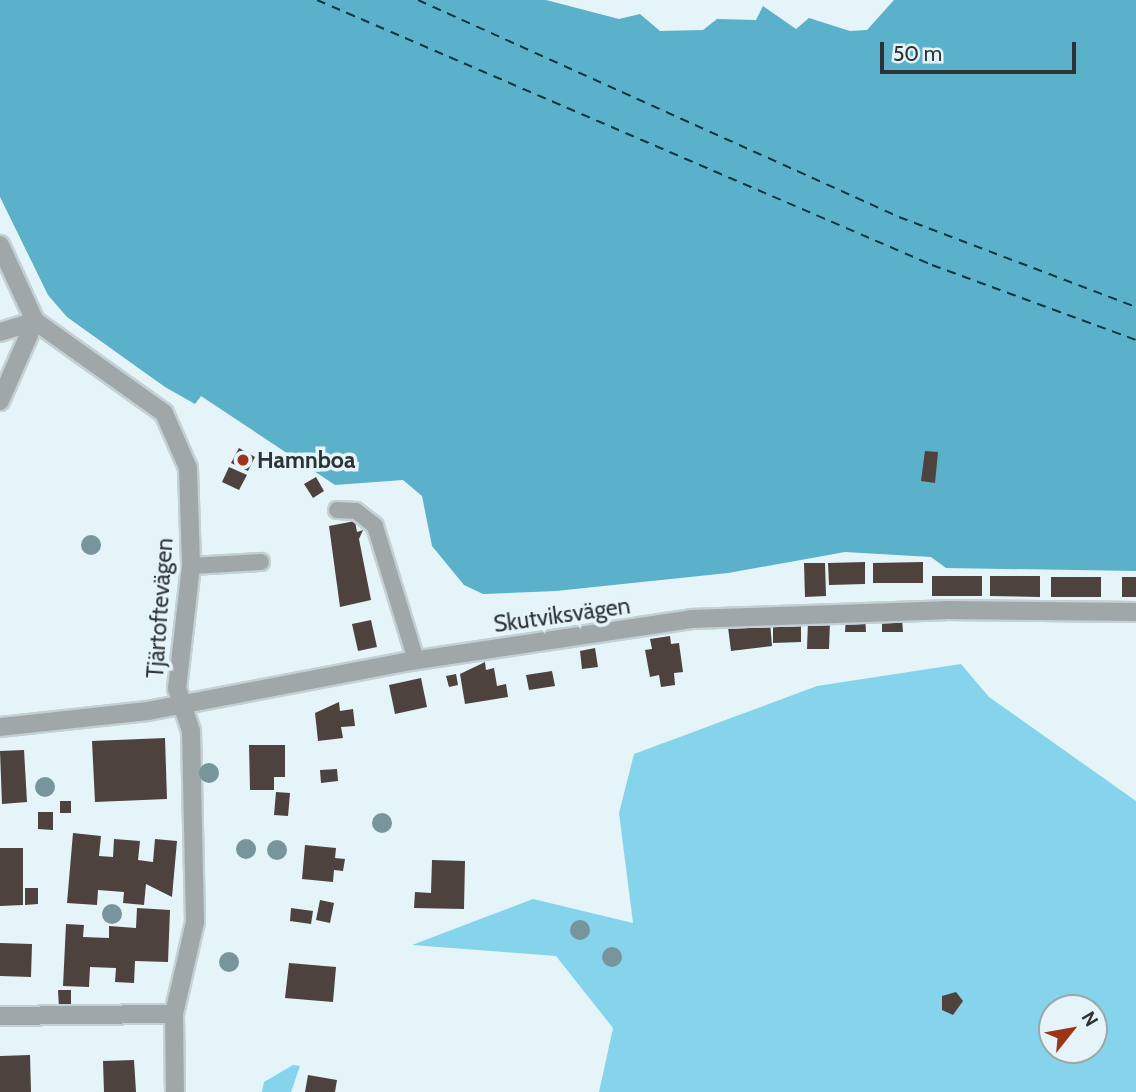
<!DOCTYPE html>
<meta charset="utf-8">
<style>
body{margin:0}
#map{position:relative;width:1136px;height:1092px;overflow:hidden;background:#e4f4f9;font-family:Cabin,sans-serif}
div>[style]{position:absolute}
.green>*{inset:0;background:#86d4eb}
.water>*{inset:0;background:#5ab1c9}
.ferry>*{height:2px;margin-top:-1px;transform-origin:0;background:repeating-linear-gradient(90deg,#0b353f 0 9px,transparent 0 16px)}
.building>*{inset:0;background:#4e423e}
.roads{filter:drop-shadow(2px 0 #c3d1d6) drop-shadow(-2px 0 #c3d1d6) drop-shadow(0 2px #c3d1d6) drop-shadow(0 -2px #c3d1d6)}
.lane>*{height:16px;margin:-8px;padding:0 8px;transform-origin:8px;border-radius:8px;background:#a0a7a9}
.street>*{height:18px;margin:-9px;padding:0 9px;transform-origin:9px;border-radius:9px;background:#a0a7a9}
.trees>*{width:20px;height:20px;margin:-10px;border-radius:50%;background:#78959e}
.dots>*{width:19px;height:19px;translate:-50% -50%;box-sizing:border-box;border:4px solid #e4f4f9;border-radius:50%}
span{translate:-50% -50%;white-space:nowrap;text-align:center;line-height:1.15;-webkit-text-stroke:7px #e4f4f9;paint-order:stroke}
.poi-label{font-size:23px;color:#2d3335;font-weight:700}
.left{translate:0 -50%;text-align:left}
.street-label{font-size:23px;color:#2d3335}
.north{position:absolute;left:1038px;top:994px;width:70px;height:70px;box-sizing:border-box;background:#e4f4f9;border:2px solid #9ba7ab;border-radius:50%;rotate:59deg;font-size:19px;font-weight:700;line-height:28px;text-align:center;color:#2d3335}
.north::after{content:'';display:block;margin:auto;width:24px;height:32px;background:#9c3419;clip-path:polygon(50% 0,100% 100%,50% 72%,0 100%)}
.scale{position:absolute;left:880px;top:42px;width:196px;height:32px;box-sizing:border-box;border:4px solid #2d3335;border-top:0;padding-left:9px;font-size:21px;line-height:24px;white-space:nowrap;color:#2d3335;-webkit-text-stroke:5px #e4f4f9;paint-order:stroke}
</style>
<div id="map">
<div class="green">
<div style="clip-path:polygon(evenodd,961px 664px,989px 697px,1136px 801px,1136px 1092px,599px 1092px,613px 1028px,556px 956px,412px 945px,533px 899px,633px 923px,619px 813px,634px 754px,817px 686px,961px 664px,1052px 1008px,1094px 1008px,1094px 1050px,1052px 1050px,1052px 1008px)"></div>
<div style="clip-path:polygon(293px 1065px,300px 1066px,291px 1092px,262px 1092px,264px 1082px)"></div>
</div>
<div class="water">
<div style="clip-path:polygon(0 0,546px 0,619px 19px,640px 14px,660px 31px,703px 30px,717px 19px,756px 20px,763px 6px,796px 29px,809px 18px,850px 31px,867px 30px,894px 0,1136px 0,1136px 571px,946px 568px,931px 557px,845px 552px,728px 573px,556px 591px,483px 594px,464px 585px,432px 546px,422px 496px,403px 480px,335px 485px,201px 396px,195px 404px,165px 387px,67px 317px,48px 295px,0 197px)"></div>
</div>
<div class="ferry">
<div style="left:317px;top:0;width:670px;rotate:23.31deg"></div>
<div style="left:932px;top:265px;width:217px;rotate:20.2deg"></div>
<div style="left:418px;top:0;width:528px;rotate:24.28deg"></div>
<div style="left:899px;top:217px;width:254px;rotate:20.8deg"></div>
</div>
<div class="building">
<div style="clip-path:polygon(239px 448px,255px 457px,248px 471px,231px 463px)"></div>
<div style="clip-path:polygon(925px 451px,938px 452px,935px 483px,921px 481px)"></div>
<div style="clip-path:polygon(229px 467px,247px 475px,239px 490px,222px 482px)"></div>
<div style="clip-path:polygon(316px 477px,324px 491px,313px 498px,304px 484px)"></div>
<div style="clip-path:polygon(355px 521px,357px 532px,363px 530px,359px 539px,371px 600px,340px 607px,329px 526px)"></div>
<div style="clip-path:polygon(865px 562px,865px 584px,829px 585px,828px 563px)"></div>
<div style="clip-path:polygon(923px 562px,923px 583px,873px 583px,873px 563px)"></div>
<div style="clip-path:polygon(804px 563px,825px 563px,826px 596px,805px 597px)"></div>
<div style="clip-path:polygon(932px 576px,982px 576px,982px 596px,932px 596px)"></div>
<div style="clip-path:polygon(990px 576px,1040px 576px,1040px 597px,990px 596px)"></div>
<div style="clip-path:polygon(1051px 577px,1101px 577px,1101px 597px,1051px 597px)"></div>
<div style="clip-path:polygon(1122px 577px,1136px 577px,1136px 597px,1122px 597px)"></div>
<div style="clip-path:polygon(846px 616px,865px 617px,866px 632px,845px 632px)"></div>
<div style="clip-path:polygon(882px 619px,902px 619px,903px 632px,882px 632px)"></div>
<div style="clip-path:polygon(371px 620px,377px 647px,358px 651px,352px 624px)"></div>
<div style="clip-path:polygon(808px 621px,830px 621px,829px 649px,807px 649px)"></div>
<div style="clip-path:polygon(770px 622px,772px 646px,731px 651px,728px 627px)"></div>
<div style="clip-path:polygon(801px 622px,801px 642px,773px 643px,773px 623px)"></div>
<div style="clip-path:polygon(670px 636px,671px 644px,679px 643px,683px 672px,674px 673px,675px 685px,661px 687px,659px 675px,650px 677px,645px 650px,652px 649px,650px 639px)"></div>
<div style="clip-path:polygon(595px 648px,598px 667px,582px 669px,580px 651px)"></div>
<div style="clip-path:polygon(485px 662px,486px 670px,494px 668px,497px 686px,506px 684px,508px 697px,465px 704px,460px 674px)"></div>
<div style="clip-path:polygon(552px 671px,555px 686px,529px 690px,526px 675px)"></div>
<div style="clip-path:polygon(456px 674px,458px 685px,449px 687px,446px 676px)"></div>
<div style="clip-path:polygon(421px 678px,427px 707px,395px 714px,389px 685px)"></div>
<div style="clip-path:polygon(339px 702px,340px 711px,353px 709px,355px 726px,341px 727px,343px 738px,318px 741px,315px 713px)"></div>
<div style="clip-path:polygon(165px 738px,167px 799px,95px 802px,92px 741px)"></div>
<div style="clip-path:polygon(249px 745px,285px 745px,285px 777px,274px 777px,274px 790px,250px 790px)"></div>
<div style="clip-path:polygon(24px 750px,27px 802px,2px 804px,0 751px)"></div>
<div style="clip-path:polygon(337px 769px,338px 781px,321px 783px,320px 770px)"></div>
<div style="clip-path:polygon(276px 792px,290px 793px,288px 816px,274px 815px)"></div>
<div style="clip-path:polygon(60px 801px,71px 801px,71px 813px,60px 813px)"></div>
<div style="clip-path:polygon(38px 812px,53px 812px,53px 830px,38px 829px)"></div>
<div style="clip-path:polygon(73px 833px,101px 836px,99px 856px,113px 857px,114px 839px,140px 841px,138px 860px,153px 862px,155px 839px,177px 841px,172px 897px,146px 884px,144px 905px,123px 903px,124px 892px,98px 890px,97px 905px,67px 903px)"></div>
<div style="clip-path:polygon(305px 845px,336px 848px,335px 858px,345px 859px,343px 871px,334px 870px,333px 882px,302px 879px)"></div>
<div style="clip-path:polygon(0 848px,23px 848px,23px 905px,0 906px)"></div>
<div style="clip-path:polygon(432px 860px,465px 861px,464px 909px,414px 908px,415px 892px,431px 893px)"></div>
<div style="clip-path:polygon(25px 888px,38px 888px,38px 904px,25px 905px)"></div>
<div style="clip-path:polygon(320px 900px,334px 903px,330px 923px,316px 920px)"></div>
<div style="clip-path:polygon(137px 908px,170px 910px,168px 962px,135px 961px,134px 983px,115px 982px,116px 968px,90px 967px,89px 987px,63px 986px,66px 924px,84px 925px,83px 937px,109px 938px,109px 926px,136px 928px)"></div>
<div style="clip-path:polygon(291px 908px,313px 911px,311px 924px,290px 921px)"></div>
<div style="clip-path:polygon(0 943px,32px 944px,31px 977px,0 976px)"></div>
<div style="clip-path:polygon(289px 963px,336px 967px,333px 1002px,285px 998px)"></div>
<div style="clip-path:polygon(58px 990px,71px 990px,71px 1008px,59px 1008px)"></div>
<div style="clip-path:polygon(956px 992px,963px 1001px,953px 1015px,942px 1010px,942px 996px)"></div>
<div style="clip-path:polygon(30px 1055px,31px 1092px,0 1092px,0 1056px)"></div>
<div style="clip-path:polygon(134px 1060px,136px 1092px,104px 1092px,103px 1061px)"></div>
<div style="clip-path:polygon(308px 1075px,337px 1080px,335px 1092px,305px 1092px)"></div>
</div>
<div class="roads">
<div class="lane">
<div style="left:337px;top:510px;width:19px;rotate:3deg"></div>
<div style="left:356px;top:511px;width:24px;rotate:38deg"></div>
<div style="left:375px;top:526px;width:140px;rotate:73deg"></div>
<div style="left:191px;top:566px;width:70px;rotate:-3.3deg"></div>
</div>
<div class="street">
<div style="left:0;top:245px;width:84px;rotate:65.3deg"></div>
<div style="left:35px;top:321px;width:158px;rotate:35.5deg"></div>
<div style="left:164px;top:413px;width:60px;rotate:66.4deg"></div>
<div style="left:188px;top:468px;width:98px;rotate:88.2deg"></div>
<div style="left:191px;top:566px;width:123px;rotate:96.5deg"></div>
<div style="left:177px;top:688px;width:45px;rotate:72deg"></div>
<div style="left:191px;top:731px;width:191px;rotate:88.8deg"></div>
<div style="left:195px;top:922px;width:94px;rotate:102.9deg"></div>
<div style="left:174px;top:1014px;width:78px;rotate:89.3deg"></div>
<div style="left:0;top:332px;width:37px;rotate:-17deg"></div>
<div style="left:0;top:401px;width:87px;rotate:-66.4deg"></div>
<div style="left:0;top:727px;width:149px;rotate:-6.2deg"></div>
<div style="left:148px;top:711px;width:268px;rotate:-10.8deg"></div>
<div style="left:411px;top:661px;width:283px;rotate:-8.5deg"></div>
<div style="left:691px;top:619px;width:254px;rotate:-2deg"></div>
<div style="left:945px;top:610px;width:191px;rotate:0.6deg"></div>
<div style="left:0;top:1016px;width:174px;rotate:-0.7deg"></div>
</div>
</div>
<div class="trees">
<div style="left:91px;top:545px"></div>
<div style="left:209px;top:773px"></div>
<div style="left:45px;top:787px"></div>
<div style="left:382px;top:823px"></div>
<div style="left:246px;top:849px"></div>
<div style="left:277px;top:850px"></div>
<div style="left:112px;top:914px"></div>
<div style="left:580px;top:930px"></div>
<div style="left:612px;top:957px"></div>
<div style="left:229px;top:962px"></div>
</div>
<div class="dots">
<div style="left:243px;top:460px;background:#9c3419"></div>
</div>
<div class="poi-label">
<span class="left" style="left:257px;top:460px">Hamnboa</span>
</div>
<div class="street-label">
<span style="left:160px;top:608px;rotate:-86deg">Tjärtoftevägen</span>
<span style="left:562px;top:615px;rotate:-8deg">Skutviksvägen</span>
</div>
<div class="north">N</div>
<div class="scale">50 m</div>
</div>
